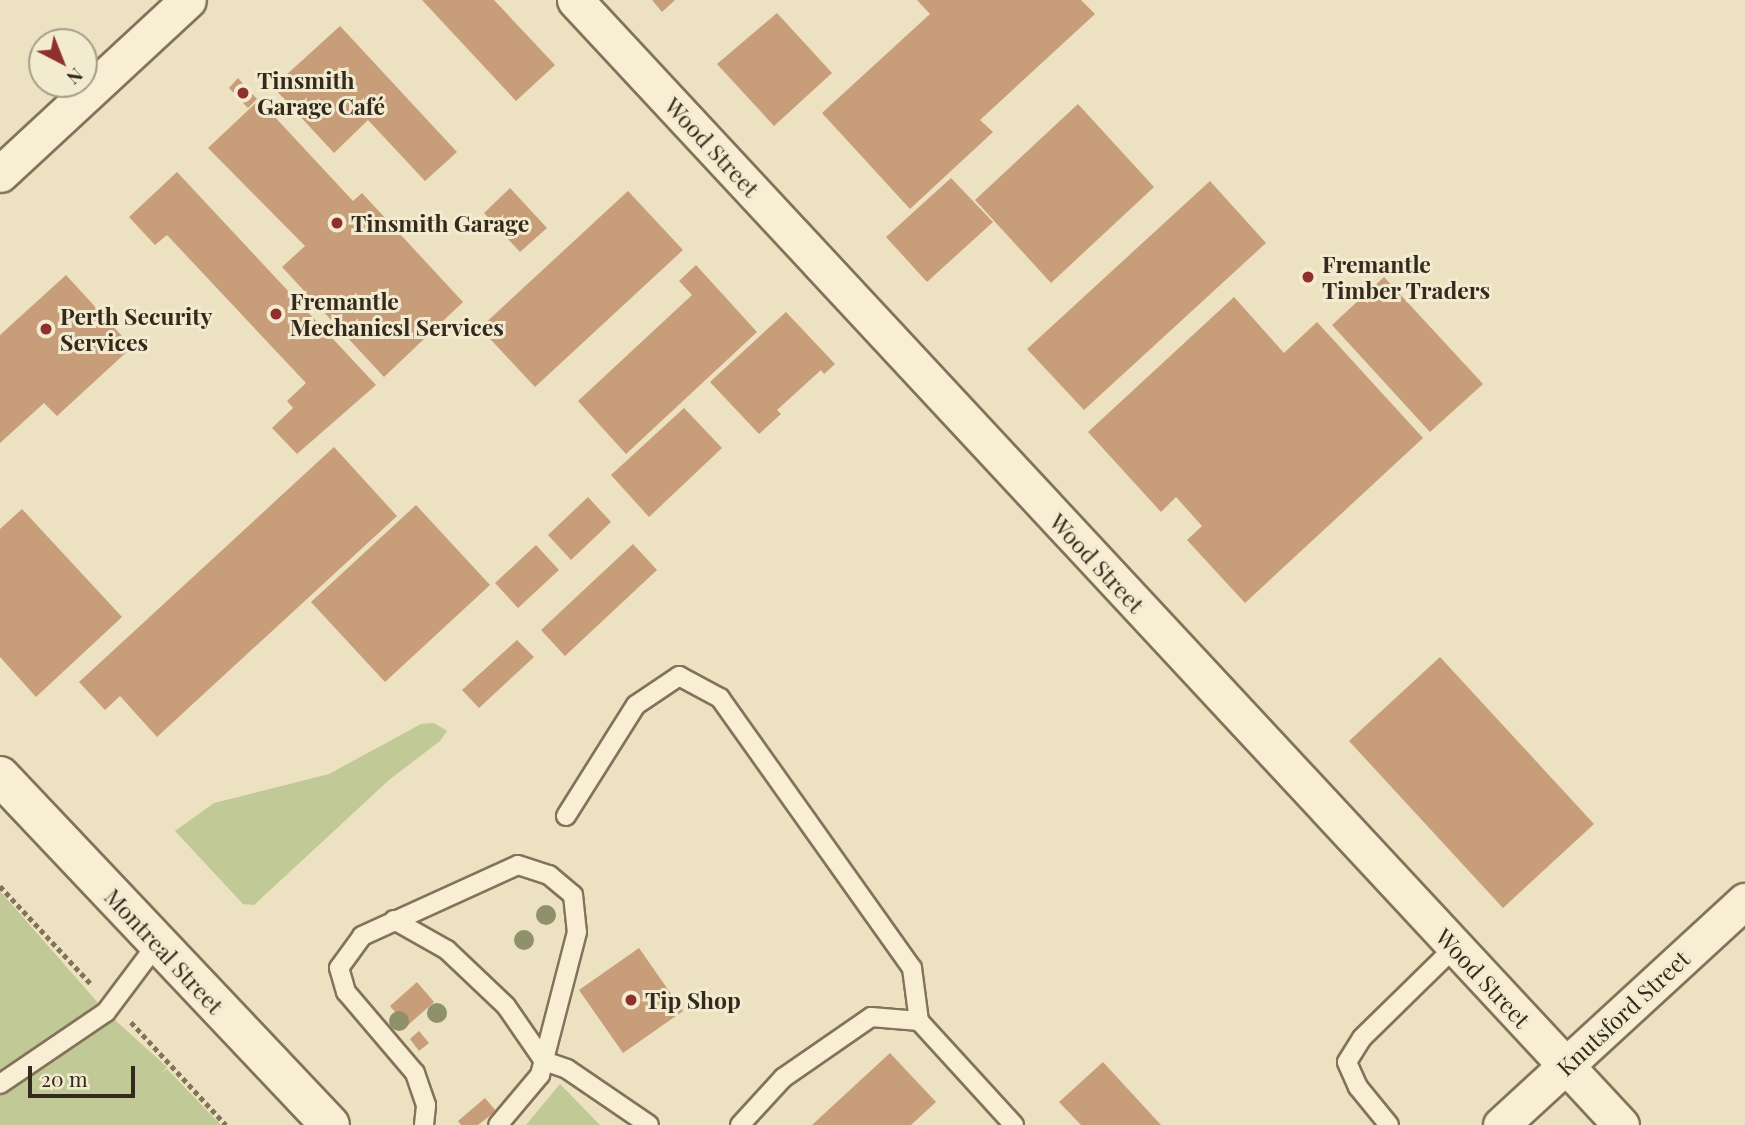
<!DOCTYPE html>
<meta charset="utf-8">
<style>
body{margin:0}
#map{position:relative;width:1745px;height:1125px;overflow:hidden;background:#ece1c1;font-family:"Playfair Display",serif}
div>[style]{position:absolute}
.green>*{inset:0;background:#c1c996}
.building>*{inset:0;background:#c89d79}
.path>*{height:4.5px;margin-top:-2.25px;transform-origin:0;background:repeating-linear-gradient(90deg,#84725a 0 5px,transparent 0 8.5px)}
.roads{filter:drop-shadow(2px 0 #84725a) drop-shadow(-2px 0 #84725a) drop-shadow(0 2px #84725a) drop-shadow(0 -2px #84725a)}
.service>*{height:18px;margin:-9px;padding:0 9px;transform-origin:9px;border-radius:9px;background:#f7eed4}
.minor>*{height:35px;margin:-17.5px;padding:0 17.5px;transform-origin:17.5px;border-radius:17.5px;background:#f7eed4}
.tertiary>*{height:38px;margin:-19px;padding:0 19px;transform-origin:19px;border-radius:19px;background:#f7eed4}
.trees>*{width:20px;height:20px;margin:-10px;border-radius:50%;background:#8f916b}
.dots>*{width:19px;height:19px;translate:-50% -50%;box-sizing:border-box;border:4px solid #f3ebd0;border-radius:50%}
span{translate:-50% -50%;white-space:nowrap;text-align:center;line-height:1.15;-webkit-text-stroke:6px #f3ebd0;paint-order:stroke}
.poi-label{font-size:23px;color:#34291d;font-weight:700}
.left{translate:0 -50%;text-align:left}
.street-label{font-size:23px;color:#34291d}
.north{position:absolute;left:28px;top:28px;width:70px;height:70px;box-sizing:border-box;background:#f3ebd0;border:2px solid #a79d88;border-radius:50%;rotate:138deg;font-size:19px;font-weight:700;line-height:28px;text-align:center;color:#34291d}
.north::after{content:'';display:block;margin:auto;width:24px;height:32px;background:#90302c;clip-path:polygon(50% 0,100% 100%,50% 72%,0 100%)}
.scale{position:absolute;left:28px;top:1066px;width:107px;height:32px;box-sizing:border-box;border:4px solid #34291d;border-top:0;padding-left:9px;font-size:21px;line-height:24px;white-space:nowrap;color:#34291d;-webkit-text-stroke:5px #f3ebd0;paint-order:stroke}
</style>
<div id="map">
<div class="green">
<div style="clip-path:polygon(434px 723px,447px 731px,440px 741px,389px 780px,254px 905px,243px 904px,175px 831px,214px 803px,329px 774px,421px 724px)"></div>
<div style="clip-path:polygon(0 891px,106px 1012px,167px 1067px,161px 1073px,167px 1069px,221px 1125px,0 1125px)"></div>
<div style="clip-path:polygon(560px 1084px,600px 1125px,526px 1125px)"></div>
</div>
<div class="building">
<div style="clip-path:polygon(422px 0,494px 0,555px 65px,516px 101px)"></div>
<div style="clip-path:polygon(652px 0,675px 0,662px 12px)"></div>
<div style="clip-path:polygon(917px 0,1081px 0,1095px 14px,980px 120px,993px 132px,910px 209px,822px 113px,930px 14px)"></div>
<div style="clip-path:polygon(777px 13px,832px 73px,774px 126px,717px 64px)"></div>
<div style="clip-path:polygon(340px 26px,457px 152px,425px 181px,368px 120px,334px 153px,273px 87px)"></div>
<div style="clip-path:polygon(238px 78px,257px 99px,248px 108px,229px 88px)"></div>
<div style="clip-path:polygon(259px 100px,353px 201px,362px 193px,463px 302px,384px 377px,282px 267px,305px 246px,208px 148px)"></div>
<div style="clip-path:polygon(1078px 104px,1154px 187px,1051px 283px,975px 200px)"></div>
<div style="clip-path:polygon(177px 172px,376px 385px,297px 454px,272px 428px,293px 408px,287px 401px,306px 383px,167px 235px,155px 245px,129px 217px)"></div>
<div style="clip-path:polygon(951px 178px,993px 222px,927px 282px,886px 237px)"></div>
<div style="clip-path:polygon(1210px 181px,1266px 243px,1084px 410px,1027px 349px)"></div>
<div style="clip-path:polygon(510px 188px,547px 228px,520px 252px,484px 213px)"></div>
<div style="clip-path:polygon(628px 191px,683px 250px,535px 387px,480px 328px)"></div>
<div style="clip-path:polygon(696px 265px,757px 332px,626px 454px,578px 401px,692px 295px,679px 281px)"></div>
<div style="clip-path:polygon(66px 275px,132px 347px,57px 416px,44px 403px,0 443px,0 335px)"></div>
<div style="clip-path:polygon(1384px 277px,1483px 384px,1430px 432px,1332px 325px)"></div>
<div style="clip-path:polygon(1234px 297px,1284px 353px,1317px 322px,1423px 438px,1245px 603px,1187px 540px,1202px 526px,1176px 497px,1161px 512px,1088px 432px)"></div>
<div style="clip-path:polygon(786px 312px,835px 364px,824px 374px,821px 370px,777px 410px,781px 414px,759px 434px,710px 382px)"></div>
<div style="clip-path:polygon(684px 408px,722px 448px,649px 517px,611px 475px)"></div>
<div style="clip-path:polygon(334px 447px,397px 516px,157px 737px,120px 696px,105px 710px,79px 682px)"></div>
<div style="clip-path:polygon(588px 497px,611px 522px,571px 560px,548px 535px)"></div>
<div style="clip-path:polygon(416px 505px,490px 585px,385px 682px,311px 602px)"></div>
<div style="clip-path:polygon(22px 509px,122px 617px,36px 697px,0 657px,0 529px)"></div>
<div style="clip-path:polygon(633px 544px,657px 570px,565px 656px,541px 630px)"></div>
<div style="clip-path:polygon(536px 545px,559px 570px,518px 608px,495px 583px)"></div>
<div style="clip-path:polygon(517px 640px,534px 657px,479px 708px,462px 690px)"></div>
<div style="clip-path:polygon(1440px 657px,1594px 824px,1503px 908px,1349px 741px)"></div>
<div style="clip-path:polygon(639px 948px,683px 1011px,623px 1053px,579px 990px)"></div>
<div style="clip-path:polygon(417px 982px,434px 1002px,407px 1026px,390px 1006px)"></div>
<div style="clip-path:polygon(419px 1031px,429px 1043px,419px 1051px,410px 1039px)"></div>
<div style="clip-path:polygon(890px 1053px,936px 1102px,911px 1125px,812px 1125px)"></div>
<div style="clip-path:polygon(1103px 1062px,1161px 1125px,1081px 1125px,1059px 1102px)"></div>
<div style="clip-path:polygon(485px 1098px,496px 1111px,478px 1125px,461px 1125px,458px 1121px)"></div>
</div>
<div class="path">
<div style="left:0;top:886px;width:135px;rotate:47.1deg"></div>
<div style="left:131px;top:1022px;width:140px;rotate:47.3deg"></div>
</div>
<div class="roads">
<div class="service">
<div style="left:566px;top:816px;width:131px;rotate:-57.8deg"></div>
<div style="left:636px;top:705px;width:52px;rotate:-34deg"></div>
<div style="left:679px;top:676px;width:47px;rotate:28.2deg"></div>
<div style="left:720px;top:698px;width:331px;rotate:54.6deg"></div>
<div style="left:912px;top:968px;width:53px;rotate:82.5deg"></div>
<div style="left:394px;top:920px;width:61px;rotate:29.5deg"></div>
<div style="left:447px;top:950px;width:81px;rotate:43.5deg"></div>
<div style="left:506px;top:1006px;width:67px;rotate:55.4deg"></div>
<div style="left:544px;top:1061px;width:24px;rotate:19deg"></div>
<div style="left:567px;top:1069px;width:99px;rotate:34.3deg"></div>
<div style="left:0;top:1084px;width:128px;rotate:-34.2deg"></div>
<div style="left:106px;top:1012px;width:85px;rotate:-53.1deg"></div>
<div style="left:424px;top:1125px;width:20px;rotate:-84deg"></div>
<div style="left:426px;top:1105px;width:34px;rotate:-109deg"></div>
<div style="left:415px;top:1073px;width:106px;rotate:-130.4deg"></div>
<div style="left:346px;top:992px;width:25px;rotate:-106deg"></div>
<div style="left:339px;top:968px;width:39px;rotate:-54deg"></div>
<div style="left:362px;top:936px;width:171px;rotate:-24.5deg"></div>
<div style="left:518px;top:865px;width:33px;rotate:18deg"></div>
<div style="left:549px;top:875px;width:31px;rotate:40deg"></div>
<div style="left:573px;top:895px;width:37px;rotate:84deg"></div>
<div style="left:577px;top:932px;width:148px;rotate:104.5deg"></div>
<div style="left:540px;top:1075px;width:65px;rotate:130deg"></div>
<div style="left:740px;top:1125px;width:64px;rotate:-47.5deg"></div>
<div style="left:783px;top:1078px;width:107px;rotate:-34.7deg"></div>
<div style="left:871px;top:1017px;width:48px;rotate:4.8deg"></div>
<div style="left:919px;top:1021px;width:141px;rotate:47.6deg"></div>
<div style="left:1389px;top:1125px;width:49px;rotate:-129.2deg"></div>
<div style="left:1358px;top:1087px;width:27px;rotate:-114deg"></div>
<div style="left:1347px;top:1062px;width:28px;rotate:-58deg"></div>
<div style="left:1362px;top:1038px;width:129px;rotate:-44.4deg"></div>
</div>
<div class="minor">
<div style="left:575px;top:0;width:1536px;rotate:47.08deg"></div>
<div style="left:0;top:174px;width:256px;rotate:-42.8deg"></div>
<div style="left:1501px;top:1125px;width:331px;rotate:-42.6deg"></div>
</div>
<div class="tertiary">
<div style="left:0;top:776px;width:480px;rotate:46.6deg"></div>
</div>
</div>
<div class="trees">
<div style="left:546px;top:915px"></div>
<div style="left:524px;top:940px"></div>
<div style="left:437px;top:1013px"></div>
<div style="left:399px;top:1021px"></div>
</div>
<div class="dots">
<div style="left:243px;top:93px;background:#90302c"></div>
<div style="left:337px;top:223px;background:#90302c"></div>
<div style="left:1308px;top:277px;background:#90302c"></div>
<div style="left:276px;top:314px;background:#90302c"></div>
<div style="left:46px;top:329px;background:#90302c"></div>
<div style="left:631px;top:1000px;background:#90302c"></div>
</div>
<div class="poi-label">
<span class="left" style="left:257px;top:93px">Tinsmith<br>Garage Café</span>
<span class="left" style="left:351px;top:223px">Tinsmith Garage</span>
<span class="left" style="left:1322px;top:277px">Fremantle<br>Timber Traders</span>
<span class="left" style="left:290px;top:314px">Fremantle<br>Mechanicsl Services</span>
<span class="left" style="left:60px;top:329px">Perth Security<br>Services</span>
<span class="left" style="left:645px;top:1000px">Tip Shop</span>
</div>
<div class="street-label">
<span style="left:712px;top:147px;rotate:47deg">Wood Street</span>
<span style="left:1097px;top:563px;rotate:47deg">Wood Street</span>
<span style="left:164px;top:951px;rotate:47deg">Montreal Street</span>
<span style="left:1483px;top:978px;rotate:47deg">Wood Street</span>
<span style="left:1623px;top:1013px;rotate:-43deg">Knutsford Street</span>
</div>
<div class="north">N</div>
<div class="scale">20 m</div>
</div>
